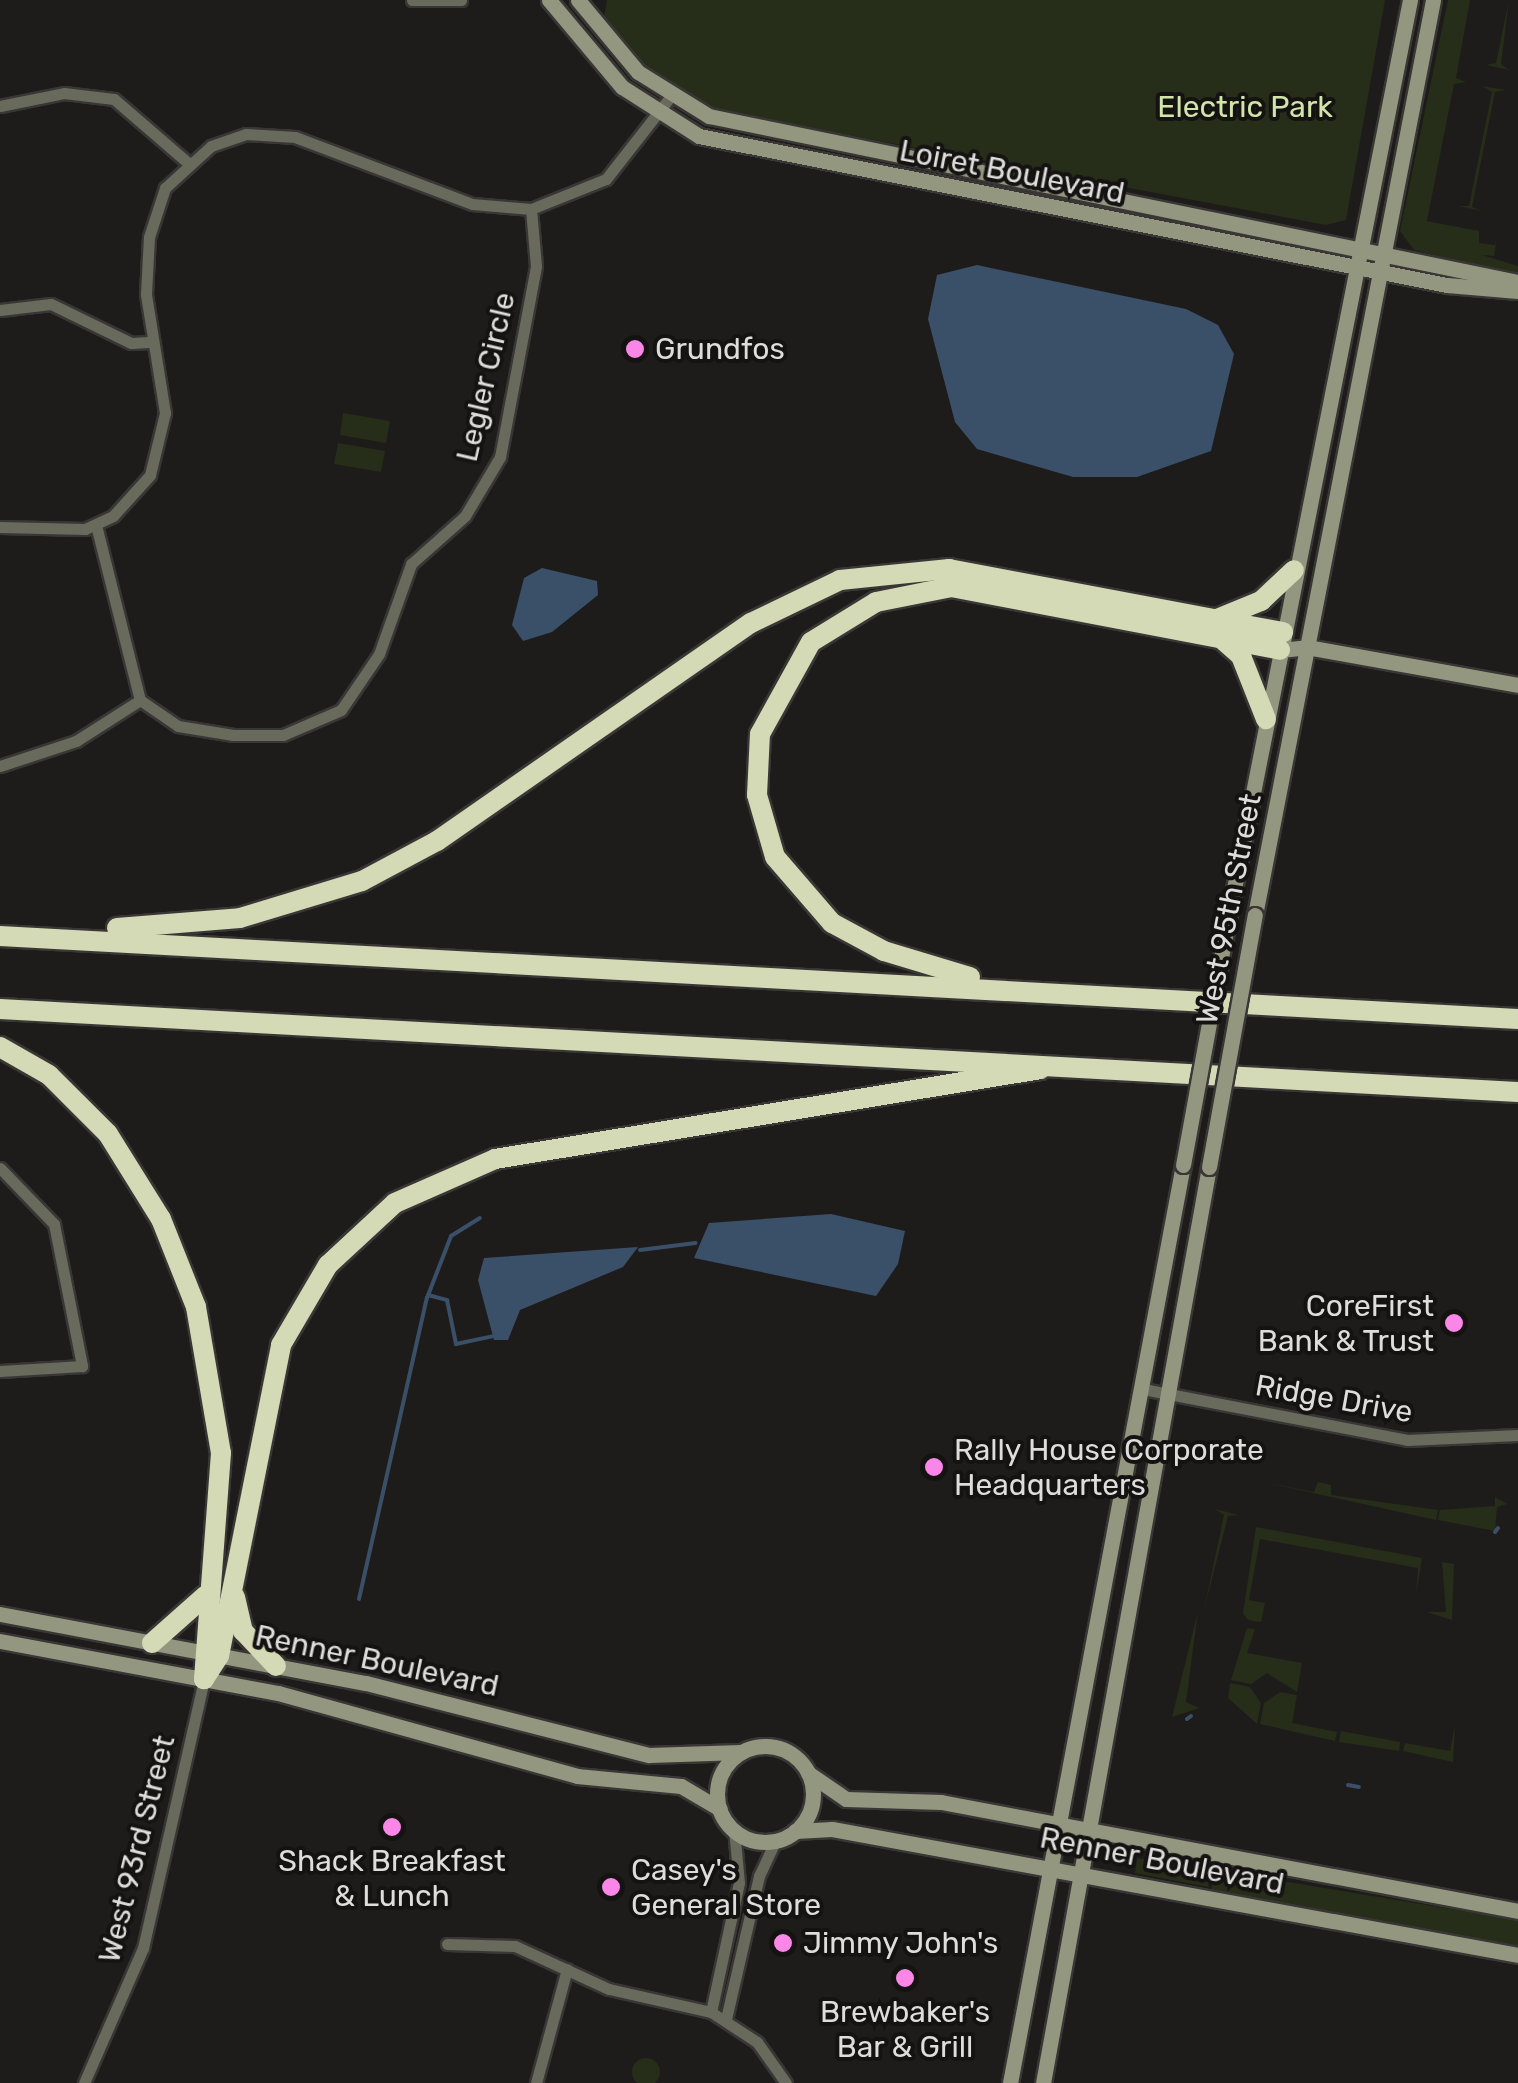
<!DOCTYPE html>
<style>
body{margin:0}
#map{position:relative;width:1518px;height:2083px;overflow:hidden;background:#1e1c1a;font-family:Rubik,sans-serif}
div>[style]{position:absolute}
.green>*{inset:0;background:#262d18}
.round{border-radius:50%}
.water>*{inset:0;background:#3a4f68}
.stream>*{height:4px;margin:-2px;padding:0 2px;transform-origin:2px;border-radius:2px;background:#3a4f68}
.roads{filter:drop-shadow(2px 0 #393735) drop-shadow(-2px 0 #393735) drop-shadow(0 2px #393735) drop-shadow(0 -2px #393735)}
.street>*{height:11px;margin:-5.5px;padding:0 5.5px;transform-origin:5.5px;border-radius:5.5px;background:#686a5c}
.secondary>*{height:15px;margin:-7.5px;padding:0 7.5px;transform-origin:7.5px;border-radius:7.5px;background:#949780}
.secondary>.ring{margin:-7.5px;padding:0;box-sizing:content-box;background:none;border:15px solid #949780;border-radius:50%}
.highway>*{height:20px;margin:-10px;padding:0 10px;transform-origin:10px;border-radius:10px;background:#d4dab5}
.bridges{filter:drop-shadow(2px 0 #393735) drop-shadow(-2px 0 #393735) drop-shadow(0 2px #393735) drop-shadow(0 -2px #393735)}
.secondary-bridge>*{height:15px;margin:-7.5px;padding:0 7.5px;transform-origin:7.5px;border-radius:7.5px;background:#949780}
.dots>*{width:28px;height:28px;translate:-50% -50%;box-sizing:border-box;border:5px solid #151311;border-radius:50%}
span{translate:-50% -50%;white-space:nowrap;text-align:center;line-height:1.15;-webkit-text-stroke:8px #151311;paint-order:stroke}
.park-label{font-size:30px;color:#d1e4aa}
.street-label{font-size:30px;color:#dedddb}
.poi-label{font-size:30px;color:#dedddb}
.left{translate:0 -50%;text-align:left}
.right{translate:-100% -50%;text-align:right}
</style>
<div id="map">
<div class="green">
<div style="clip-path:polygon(607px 0,1385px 0,1346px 220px,1326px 225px,688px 105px,646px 77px,602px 27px)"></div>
<div style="clip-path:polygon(1448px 0,1470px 0,1456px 78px,1466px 82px,1454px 84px,1427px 221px,1479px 231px,1479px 243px,1495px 245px,1497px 236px,1494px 256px,1482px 255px,1518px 266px,1518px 277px,1414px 250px,1400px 231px)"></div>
<div style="clip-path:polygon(1509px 0,1501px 64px,1509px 70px,1486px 65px,1496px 63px)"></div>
<div style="clip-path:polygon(1482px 86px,1506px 90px,1495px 92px,1472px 207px,1482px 211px,1458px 206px,1469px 206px,1492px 92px)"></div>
<div style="clip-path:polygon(343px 413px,390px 421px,386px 443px,340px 435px)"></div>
<div style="clip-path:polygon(338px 443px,385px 451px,381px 472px,334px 464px)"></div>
<div style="clip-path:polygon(1263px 1482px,1314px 1492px,1318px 1482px,1331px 1485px,1331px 1495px,1438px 1510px,1436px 1520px)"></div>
<div style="clip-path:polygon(1495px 1497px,1507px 1504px,1497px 1507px,1495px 1531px,1438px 1520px,1440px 1510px,1495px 1506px)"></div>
<div style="clip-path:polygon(1215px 1509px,1239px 1515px,1228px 1516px,1204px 1610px,1224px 1515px)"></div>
<div style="clip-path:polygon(1256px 1527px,1422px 1558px,1416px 1595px,1418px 1568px,1260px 1539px,1249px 1600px,1265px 1603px,1261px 1622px,1248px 1620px,1243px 1613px)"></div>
<div style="clip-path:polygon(1442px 1562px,1454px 1564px,1452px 1620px,1427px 1612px,1446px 1612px)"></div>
<div style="clip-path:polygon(1198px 1611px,1186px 1702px,1199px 1708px,1172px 1717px)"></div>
<div style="clip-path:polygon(1247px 1628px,1255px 1629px,1247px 1653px,1302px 1663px,1297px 1692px,1267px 1673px,1251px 1684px,1231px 1680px)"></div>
<div style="clip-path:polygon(1230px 1683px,1250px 1687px,1261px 1703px,1257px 1724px,1228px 1698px)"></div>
<div style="clip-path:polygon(1280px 1692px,1297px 1695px,1292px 1723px,1337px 1732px,1335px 1741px,1260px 1724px,1264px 1703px)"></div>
<div style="clip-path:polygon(1455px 1725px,1453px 1762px,1403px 1751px,1405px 1743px,1450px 1751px)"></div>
<div style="clip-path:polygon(1341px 1731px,1400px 1742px,1399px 1751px,1339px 1742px)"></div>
<div style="clip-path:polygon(1137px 1858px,1211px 1873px,1208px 1887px,1135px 1873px)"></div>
<div style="clip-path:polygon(1215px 1870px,1518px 1920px,1518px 1950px,1211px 1891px)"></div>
<div class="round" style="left:632px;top:2058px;width:28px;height:28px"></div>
</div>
<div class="water">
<div style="clip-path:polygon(977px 265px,1186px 309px,1218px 325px,1234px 354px,1211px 451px,1137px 477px,1073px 477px,977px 449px,955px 422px,928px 319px,937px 275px)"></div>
<div style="clip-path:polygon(542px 568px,597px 581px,598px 595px,552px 632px,523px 641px,512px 625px,524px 578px)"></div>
<div style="clip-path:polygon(831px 1214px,905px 1231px,898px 1264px,876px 1296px,694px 1258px,709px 1223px)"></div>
<div style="clip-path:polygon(638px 1247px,623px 1267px,520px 1310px,508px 1340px,494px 1340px,478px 1280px,484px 1258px)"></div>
</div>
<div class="stream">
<div style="left:640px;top:1250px;width:56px;rotate:-7.1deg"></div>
<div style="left:428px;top:1295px;width:20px;rotate:15deg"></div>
<div style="left:447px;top:1300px;width:45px;rotate:78.4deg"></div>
<div style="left:456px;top:1344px;width:38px;rotate:-12deg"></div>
<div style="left:1495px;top:1532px;width:5px;rotate:-53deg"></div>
<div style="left:359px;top:1599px;width:309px;rotate:-77.3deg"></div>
<div style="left:427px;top:1298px;width:66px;rotate:-68.8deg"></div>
<div style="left:451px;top:1236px;width:34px;rotate:-32deg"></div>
<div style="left:1187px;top:1719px;width:5px;rotate:-37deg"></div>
<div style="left:1348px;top:1785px;width:11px;rotate:10deg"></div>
</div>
<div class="roads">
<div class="street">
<div style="left:412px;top:0;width:49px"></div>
<div style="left:0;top:106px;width:65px;rotate:-11.5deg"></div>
<div style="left:64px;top:93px;width:50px;rotate:6.8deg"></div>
<div style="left:114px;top:99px;width:96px;rotate:40.8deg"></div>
<div style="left:0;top:310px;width:51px;rotate:-6.7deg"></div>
<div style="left:51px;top:304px;width:89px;rotate:26deg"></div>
<div style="left:131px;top:343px;width:22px;rotate:-3deg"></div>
<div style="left:96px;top:525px;width:180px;rotate:75.9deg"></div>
<div style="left:140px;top:700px;width:46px;rotate:34.4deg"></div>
<div style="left:178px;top:726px;width:56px;rotate:9.3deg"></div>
<div style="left:233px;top:735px;width:50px"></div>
<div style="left:283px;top:735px;width:63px;rotate:-23.3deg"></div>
<div style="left:341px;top:710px;width:68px;rotate:-55.8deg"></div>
<div style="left:379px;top:654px;width:96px;rotate:-70.4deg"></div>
<div style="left:411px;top:564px;width:72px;rotate:-41.6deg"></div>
<div style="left:465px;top:516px;width:69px;rotate:-59.3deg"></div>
<div style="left:500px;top:457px;width:194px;rotate:-79.3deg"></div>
<div style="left:536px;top:266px;width:57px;rotate:-95deg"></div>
<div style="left:0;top:527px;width:85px;rotate:1.3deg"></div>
<div style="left:85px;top:529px;width:31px;rotate:-25deg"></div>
<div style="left:113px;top:516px;width:55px;rotate:-47.9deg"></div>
<div style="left:150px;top:475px;width:64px;rotate:-76.4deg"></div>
<div style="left:165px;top:413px;width:121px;rotate:-99.1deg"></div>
<div style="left:146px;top:294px;width:57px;rotate:-87deg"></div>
<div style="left:149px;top:237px;width:52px;rotate:-71.9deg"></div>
<div style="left:165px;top:188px;width:62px;rotate:-42.4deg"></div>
<div style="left:211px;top:146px;width:37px;rotate:-19deg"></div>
<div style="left:246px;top:134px;width:49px;rotate:3.5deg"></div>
<div style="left:295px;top:137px;width:189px;rotate:20.7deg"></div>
<div style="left:472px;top:204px;width:59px;rotate:4.8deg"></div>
<div style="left:531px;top:209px;width:81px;rotate:-21.8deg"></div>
<div style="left:606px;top:179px;width:104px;rotate:-52deg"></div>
<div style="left:0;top:766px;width:80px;rotate:-18.2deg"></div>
<div style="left:76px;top:741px;width:76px;rotate:-32.6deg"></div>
<div style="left:0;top:1168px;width:78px;rotate:46deg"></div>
<div style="left:54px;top:1224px;width:145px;rotate:78.8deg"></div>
<div style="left:82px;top:1366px;width:82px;rotate:176.5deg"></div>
<div style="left:1143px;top:1389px;width:269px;rotate:10.9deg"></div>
<div style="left:1407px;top:1440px;width:111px;rotate:-2.6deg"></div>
<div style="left:447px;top:1944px;width:68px;rotate:1.7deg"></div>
<div style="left:515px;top:1946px;width:103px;rotate:24.6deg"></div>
<div style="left:609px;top:1989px;width:105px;rotate:12.7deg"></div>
<div style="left:711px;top:2012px;width:55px;rotate:33.1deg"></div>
<div style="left:757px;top:2042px;width:50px;rotate:54.7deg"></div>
<div style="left:711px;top:2012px;width:132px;rotate:-77.8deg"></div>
<div style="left:739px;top:1883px;width:54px;rotate:-95.3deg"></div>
<div style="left:726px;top:2019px;width:147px;rotate:-77deg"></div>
<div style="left:759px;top:1876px;width:40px;rotate:-65deg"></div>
<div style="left:84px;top:2083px;width:147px;rotate:-66.4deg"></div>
<div style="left:143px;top:1948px;width:276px;rotate:-77.2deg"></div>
<div style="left:536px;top:2083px;width:118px;rotate:-74.8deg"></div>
</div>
<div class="secondary">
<div style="left:549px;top:0;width:114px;rotate:50deg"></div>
<div style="left:622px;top:87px;width:91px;rotate:32.5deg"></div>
<div style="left:699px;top:136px;width:763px;rotate:11.27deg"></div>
<div style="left:1447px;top:285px;width:71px;rotate:4.8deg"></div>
<div style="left:578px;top:0;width:94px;rotate:50.2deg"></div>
<div style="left:638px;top:72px;width:84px;rotate:31.8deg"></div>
<div style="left:709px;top:116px;width:826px;rotate:11.6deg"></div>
<div style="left:1280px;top:650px;width:27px;rotate:-6deg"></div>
<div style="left:1307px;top:647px;width:214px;rotate:10.2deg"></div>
<div style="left:1229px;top:914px;width:932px;rotate:-78.8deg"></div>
<div style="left:1255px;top:915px;width:932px;rotate:-78.99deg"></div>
<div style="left:0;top:1614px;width:372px;rotate:10.7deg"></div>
<div style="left:366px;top:1683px;width:292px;rotate:14.3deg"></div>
<div style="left:649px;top:1755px;width:92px;rotate:-1.9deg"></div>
<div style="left:0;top:1641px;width:283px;rotate:10.6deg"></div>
<div style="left:278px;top:1693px;width:310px;rotate:15.5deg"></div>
<div style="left:577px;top:1776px;width:104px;rotate:5.5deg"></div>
<div style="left:681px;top:1786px;width:45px;rotate:30.5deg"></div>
<div class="ring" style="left:717px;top:1746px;width:81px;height:81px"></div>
<div style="left:808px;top:1773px;width:46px;rotate:34.4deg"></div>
<div style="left:846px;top:1799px;width:95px;rotate:1.8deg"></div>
<div style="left:941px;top:1802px;width:587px;rotate:10.7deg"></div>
<div style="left:795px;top:1831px;width:37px;rotate:-3deg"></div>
<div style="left:832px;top:1829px;width:697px;rotate:10.41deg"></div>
<div style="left:1010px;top:2083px;width:934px;rotate:-79.33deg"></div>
<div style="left:1043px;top:2083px;width:931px;rotate:-79.73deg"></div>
</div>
<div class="highway">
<div style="left:1217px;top:619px;width:48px;rotate:-22.2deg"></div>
<div style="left:1261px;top:601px;width:45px;rotate:-43.2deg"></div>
<div style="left:1224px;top:641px;width:23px;rotate:41deg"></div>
<div style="left:1241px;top:656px;width:68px;rotate:68.4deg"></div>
<div style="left:117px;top:928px;width:123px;rotate:-4.6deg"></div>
<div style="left:240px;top:918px;width:127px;rotate:-16.9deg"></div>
<div style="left:362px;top:881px;width:85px;rotate:-28.1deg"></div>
<div style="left:437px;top:841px;width:382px;rotate:-34.8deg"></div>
<div style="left:751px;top:623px;width:99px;rotate:-25.8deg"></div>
<div style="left:840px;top:580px;width:110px;rotate:-5.8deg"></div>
<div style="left:949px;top:569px;width:340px;rotate:10.7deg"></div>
<div style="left:0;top:936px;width:1520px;rotate:3.13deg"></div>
<div style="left:970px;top:977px;width:90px;rotate:-163.2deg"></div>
<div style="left:884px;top:951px;width:59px;rotate:-151.7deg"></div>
<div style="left:832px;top:923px;width:87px;rotate:-130.8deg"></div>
<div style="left:775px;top:857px;width:65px;rotate:-106.2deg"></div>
<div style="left:757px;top:795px;width:61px;rotate:-87.2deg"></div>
<div style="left:760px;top:734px;width:105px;rotate:-61deg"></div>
<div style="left:811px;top:642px;width:76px;rotate:-31.6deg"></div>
<div style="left:876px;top:602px;width:76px;rotate:-11.3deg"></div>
<div style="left:951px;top:587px;width:335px;rotate:10.8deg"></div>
<div style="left:0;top:1009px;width:1520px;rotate:3.13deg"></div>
<div style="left:0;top:1047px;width:56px;rotate:29.7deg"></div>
<div style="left:49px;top:1075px;width:83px;rotate:45deg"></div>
<div style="left:108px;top:1134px;width:100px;rotate:58.1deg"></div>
<div style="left:161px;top:1219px;width:95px;rotate:68.3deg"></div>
<div style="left:196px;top:1307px;width:148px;rotate:80.3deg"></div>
<div style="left:221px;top:1453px;width:227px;rotate:94.3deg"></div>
<div style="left:235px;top:1597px;width:35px;rotate:77deg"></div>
<div style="left:243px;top:1631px;width:48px;rotate:46.7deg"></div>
<div style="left:152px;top:1643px;width:72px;rotate:-41.6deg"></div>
<div style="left:204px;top:1679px;width:27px;rotate:-57deg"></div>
<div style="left:219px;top:1656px;width:317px;rotate:-78.7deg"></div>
<div style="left:281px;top:1345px;width:93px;rotate:-59.6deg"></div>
<div style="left:328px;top:1265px;width:91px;rotate:-42.8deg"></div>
<div style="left:395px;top:1203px;width:109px;rotate:-23.7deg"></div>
<div style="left:495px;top:1159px;width:553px;rotate:-9.36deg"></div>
</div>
</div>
<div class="bridges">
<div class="secondary-bridge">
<div style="left:1183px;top:1165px;width:255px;rotate:-79.6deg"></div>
<div style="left:1209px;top:1167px;width:256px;rotate:-79.7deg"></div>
</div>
</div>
<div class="dots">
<div style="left:635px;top:349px;background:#fa87e7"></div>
<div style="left:1454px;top:1323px;background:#fa87e7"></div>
<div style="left:934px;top:1467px;background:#fa87e7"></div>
<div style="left:392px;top:1827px;background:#fa87e7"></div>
<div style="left:611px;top:1887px;background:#fa87e7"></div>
<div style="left:783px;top:1943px;background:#fa87e7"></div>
<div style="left:905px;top:1978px;background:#fa87e7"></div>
</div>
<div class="park-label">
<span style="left:1245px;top:107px">Electric Park</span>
</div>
<div class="street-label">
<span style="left:1012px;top:172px;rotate:11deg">Loiret Boulevard</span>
<span style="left:486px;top:377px;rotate:-77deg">Legler Circle</span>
<span style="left:1229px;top:909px;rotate:-79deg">West 95th Street</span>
<span style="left:1334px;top:1399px;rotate:10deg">Ridge Drive</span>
<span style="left:377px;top:1661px;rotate:12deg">Renner Boulevard</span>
<span style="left:137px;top:1849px;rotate:-76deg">West 93rd Street</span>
<span style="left:1162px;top:1861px;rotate:11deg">Renner Boulevard</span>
</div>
<div class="poi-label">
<span class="left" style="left:655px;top:349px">Grundfos</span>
<span class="right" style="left:1434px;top:1323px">CoreFirst<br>Bank &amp; Trust</span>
<span class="left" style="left:954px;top:1467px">Rally House Corporate<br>Headquarters</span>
<span style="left:392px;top:1878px">Shack Breakfast<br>&amp; Lunch</span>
<span class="left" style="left:631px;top:1887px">Casey's<br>General Store</span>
<span class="left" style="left:803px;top:1943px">Jimmy John's</span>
<span style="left:905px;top:2029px">Brewbaker's<br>Bar &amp; Grill</span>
</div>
</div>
